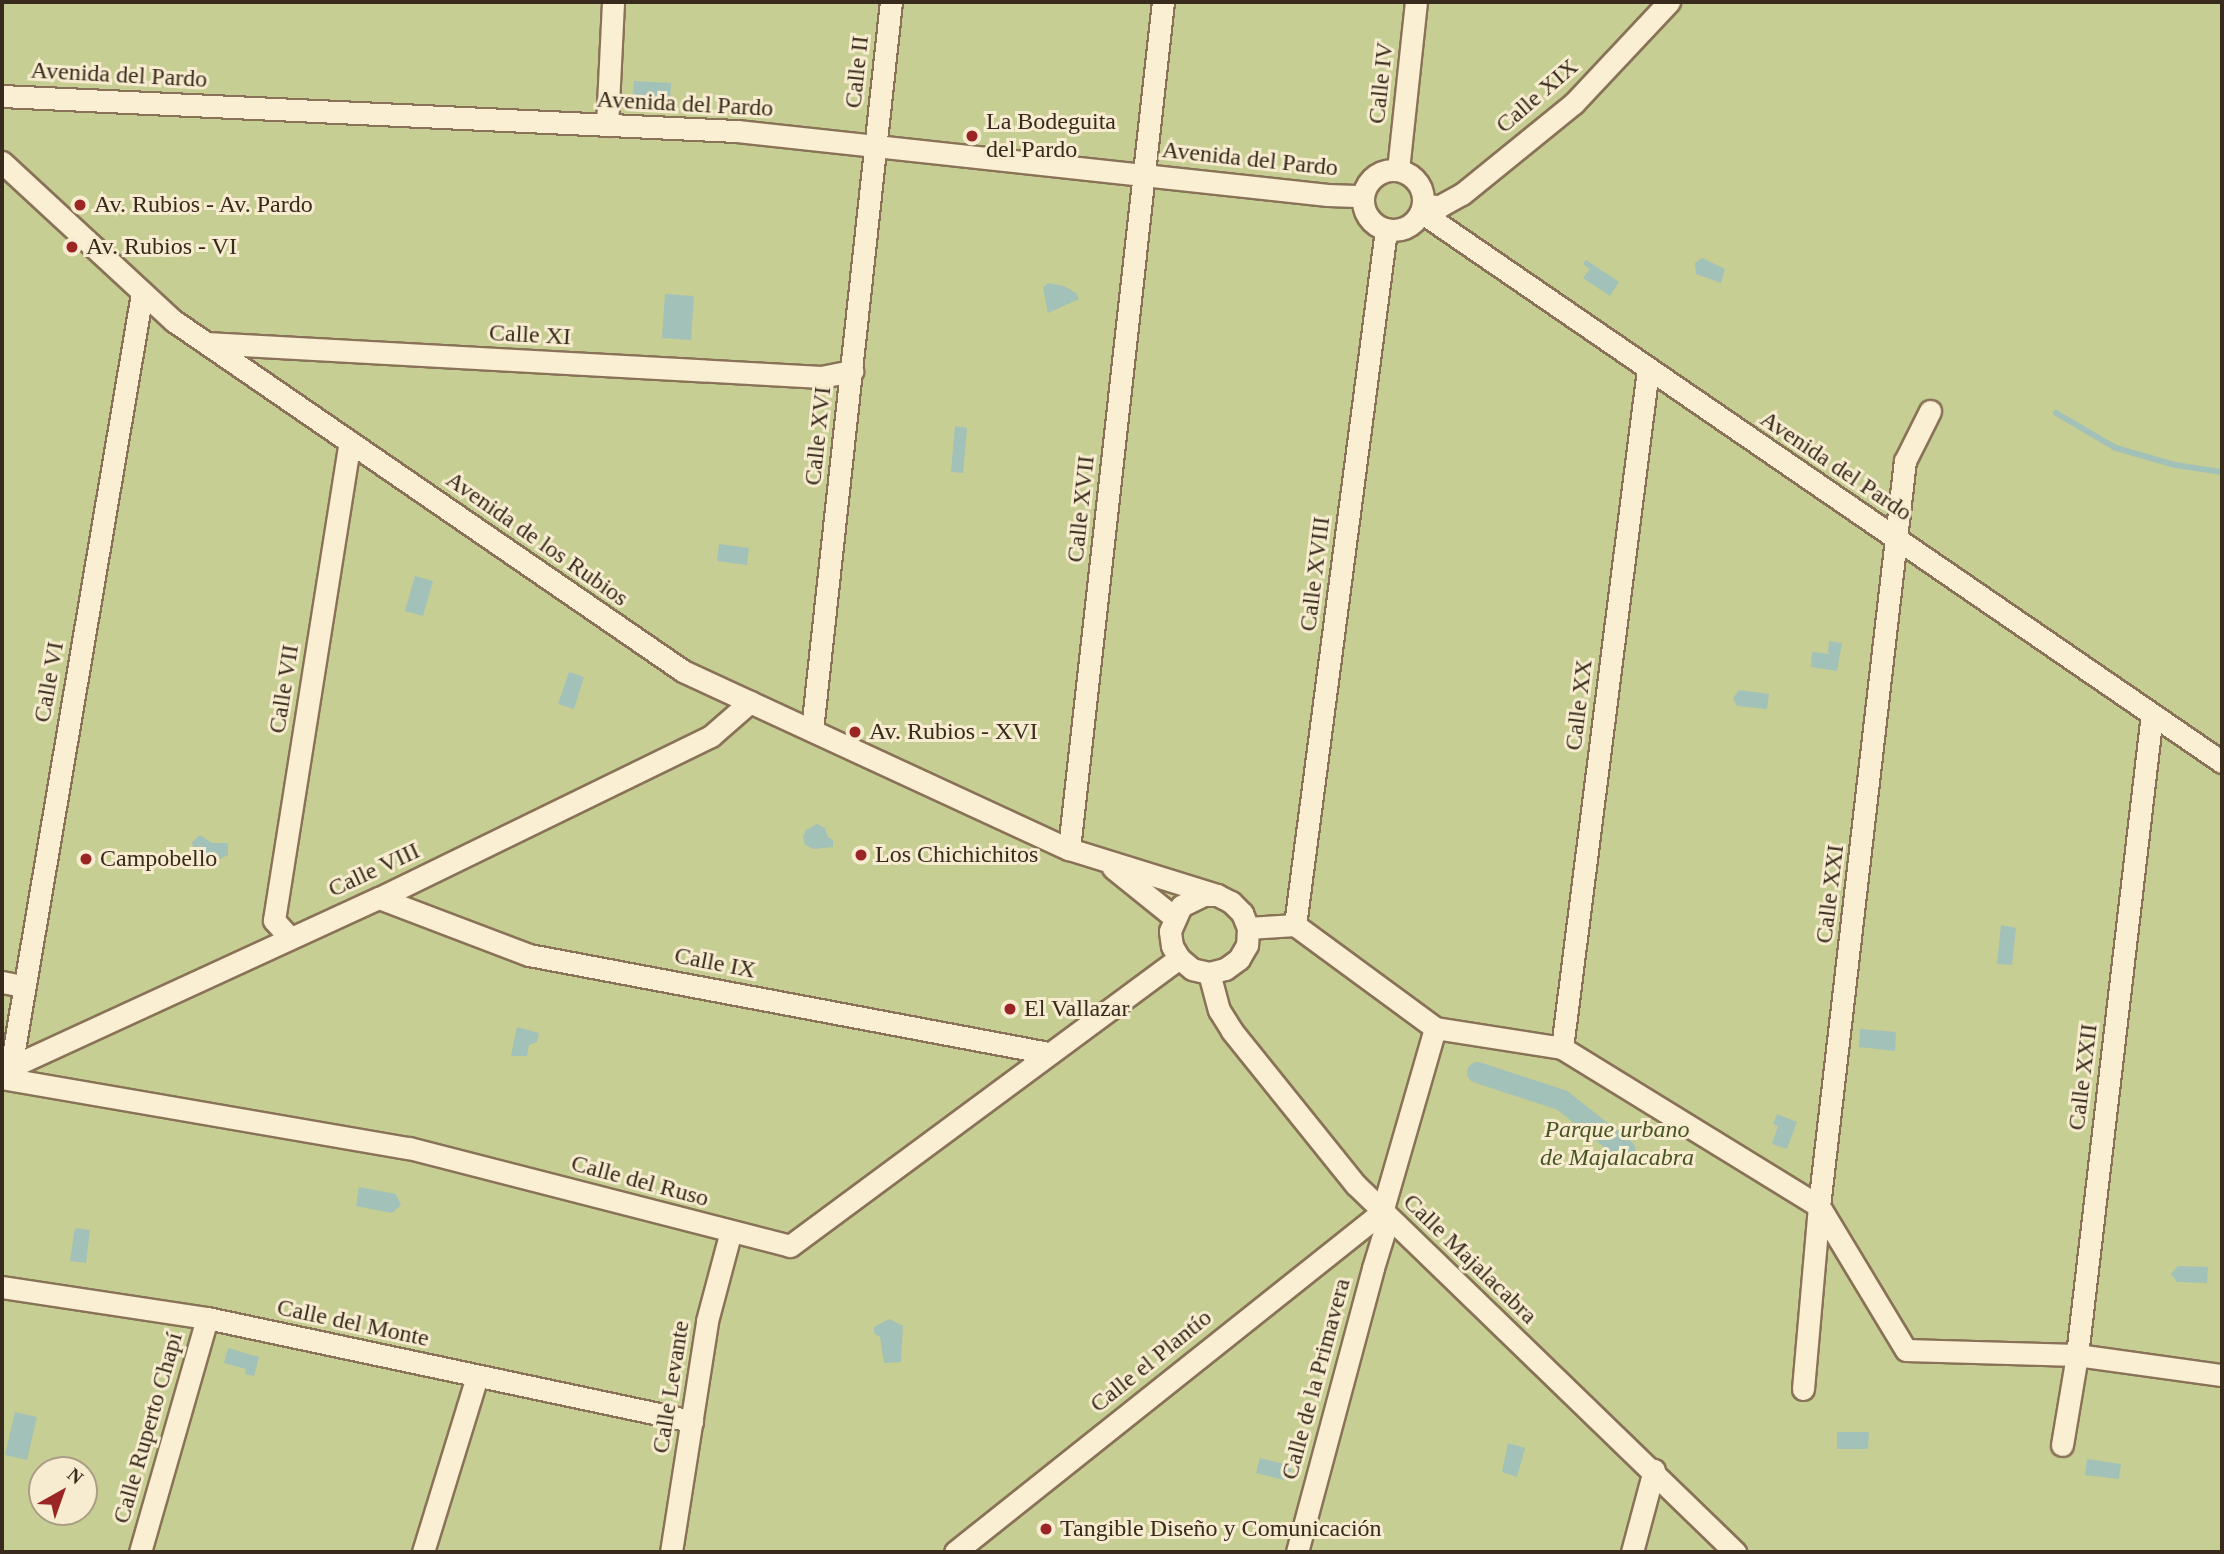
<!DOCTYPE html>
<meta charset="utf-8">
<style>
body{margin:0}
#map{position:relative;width:2224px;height:1554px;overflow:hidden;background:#efe2bf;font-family:"Times New Roman",serif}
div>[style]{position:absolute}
.green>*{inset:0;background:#c6ce93}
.water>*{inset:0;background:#a2c1b8}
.stream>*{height:6px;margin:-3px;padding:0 3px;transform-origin:3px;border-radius:3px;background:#a2c1b8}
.canal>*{height:21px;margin:-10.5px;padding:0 10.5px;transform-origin:10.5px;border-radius:10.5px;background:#a2c1b8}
.roads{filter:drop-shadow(2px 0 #897257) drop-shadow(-2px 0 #897257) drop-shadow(0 2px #897257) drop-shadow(0 -2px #897257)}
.minor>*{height:21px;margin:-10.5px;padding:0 10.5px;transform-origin:10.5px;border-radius:10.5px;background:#faefd2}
.minor>.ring{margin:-10.5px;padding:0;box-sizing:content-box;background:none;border:21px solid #faefd2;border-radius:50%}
.dots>*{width:19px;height:19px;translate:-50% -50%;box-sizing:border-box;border:4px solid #f7eccf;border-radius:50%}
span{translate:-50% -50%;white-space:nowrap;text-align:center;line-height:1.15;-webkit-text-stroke:6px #f7eccf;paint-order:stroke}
.street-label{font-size:24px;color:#382a1c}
.poi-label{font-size:24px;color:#382a1c}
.left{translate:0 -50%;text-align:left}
.park-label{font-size:24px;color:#475522;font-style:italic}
.frame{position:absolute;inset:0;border:4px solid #382a1c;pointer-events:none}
.north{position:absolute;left:28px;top:1456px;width:70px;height:70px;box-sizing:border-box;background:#f7eccf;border:2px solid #ab9e87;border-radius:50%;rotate:40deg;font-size:19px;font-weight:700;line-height:28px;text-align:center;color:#382a1c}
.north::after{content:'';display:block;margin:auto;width:24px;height:32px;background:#9a2524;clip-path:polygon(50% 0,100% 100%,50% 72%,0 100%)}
</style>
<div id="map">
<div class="green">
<div style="clip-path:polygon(evenodd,2px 2px,2222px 2px,2222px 1552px,2px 1552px,2px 2px,42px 1470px,84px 1470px,84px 1512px,42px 1512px,42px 1470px)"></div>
</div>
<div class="water">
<div style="clip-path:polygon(634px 81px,671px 83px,670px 102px,633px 99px)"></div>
<div style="clip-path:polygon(1702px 258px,1725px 269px,1721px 283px,1696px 274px,1695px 263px)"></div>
<div style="clip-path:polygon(1586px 260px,1619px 282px,1610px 296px,1583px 278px,1590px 269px,1583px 264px)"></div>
<div style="clip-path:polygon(1048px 283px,1064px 286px,1076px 293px,1079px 299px,1048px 313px,1043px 288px)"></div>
<div style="clip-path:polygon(665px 294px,694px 296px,691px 340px,662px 338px)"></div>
<div style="clip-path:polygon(955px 426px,967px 428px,963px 473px,951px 472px)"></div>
<div style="clip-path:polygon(719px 544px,749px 548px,747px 565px,717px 561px)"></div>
<div style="clip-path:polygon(415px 576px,433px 581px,423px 616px,405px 611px)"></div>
<div style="clip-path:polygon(1829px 641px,1842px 643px,1837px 671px,1811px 667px,1812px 652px,1830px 654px,1828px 652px)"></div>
<div style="clip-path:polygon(569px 672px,584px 677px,574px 709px,558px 704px)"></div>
<div style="clip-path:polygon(1739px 690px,1769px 694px,1767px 709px,1737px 706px,1733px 698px)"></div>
<div style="clip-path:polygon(817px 824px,825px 828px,828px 837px,833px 840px,833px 847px,814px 849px,805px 845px,803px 837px,806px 830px)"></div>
<div style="clip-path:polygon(200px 835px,212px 843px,228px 843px,228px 855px,220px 859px,199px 856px,200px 852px,205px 851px,193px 847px,192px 842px)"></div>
<div style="clip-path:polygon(2001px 925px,2016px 928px,2012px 965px,1997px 964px)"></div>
<div style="clip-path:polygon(517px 1027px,539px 1033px,537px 1042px,529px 1045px,527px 1056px,511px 1056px)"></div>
<div style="clip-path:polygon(1860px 1029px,1896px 1032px,1895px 1051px,1859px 1047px)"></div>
<div style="clip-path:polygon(1777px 1114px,1797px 1122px,1787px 1149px,1772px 1144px,1778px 1126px,1773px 1124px)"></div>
<div style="clip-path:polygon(359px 1187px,396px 1194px,401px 1205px,392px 1213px,356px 1206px)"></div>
<div style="clip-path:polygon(75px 1228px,90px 1230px,86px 1263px,70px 1261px)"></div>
<div style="clip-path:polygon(2178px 1266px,2208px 1267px,2207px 1283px,2177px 1282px,2171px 1274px)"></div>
<div style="clip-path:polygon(889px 1319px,903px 1326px,901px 1362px,884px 1363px,880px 1337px,874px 1333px,874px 1327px)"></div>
<div style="clip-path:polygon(228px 1348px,259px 1357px,254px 1376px,245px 1374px,246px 1369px,224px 1363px)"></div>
<div style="clip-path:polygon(15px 1412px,37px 1417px,27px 1460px,5px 1455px)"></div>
<div style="clip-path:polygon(1837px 1432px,1869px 1432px,1868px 1449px,1837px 1449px)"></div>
<div style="clip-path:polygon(1508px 1443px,1525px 1448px,1517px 1477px,1502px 1472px)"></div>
<div style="clip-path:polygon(1260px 1458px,1292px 1466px,1288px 1481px,1256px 1473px)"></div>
<div style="clip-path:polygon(2087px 1459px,2121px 1464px,2119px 1479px,2085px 1475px)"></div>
</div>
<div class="stream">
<div style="left:2056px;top:413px;width:69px;rotate:30.3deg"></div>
<div style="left:2116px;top:448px;width:61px;rotate:16.1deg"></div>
<div style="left:2175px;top:465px;width:48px;rotate:8.5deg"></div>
</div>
<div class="canal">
<div style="left:1477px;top:1072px;width:89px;rotate:18.2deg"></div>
<div style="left:1562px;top:1100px;width:80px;rotate:38.4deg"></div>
</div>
<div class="roads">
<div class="minor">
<div style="left:2px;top:96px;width:736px;rotate:2.73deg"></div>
<div style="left:737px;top:131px;width:594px;rotate:6.18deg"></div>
<div style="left:1328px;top:195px;width:35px;rotate:2deg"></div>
<div style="left:607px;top:125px;width:123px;rotate:-87.2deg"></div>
<div style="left:2px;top:162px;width:234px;rotate:42.8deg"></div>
<div style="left:174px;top:321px;width:618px;rotate:34.51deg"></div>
<div style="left:683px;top:671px;width:425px;rotate:24.8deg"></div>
<div style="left:1069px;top:849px;width:155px;rotate:17.3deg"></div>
<div style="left:1217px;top:895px;width:16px;rotate:27deg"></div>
<div style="left:1231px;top:902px;width:16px;rotate:45deg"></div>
<div style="left:1242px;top:913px;width:16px;rotate:68deg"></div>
<div style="left:1248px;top:928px;width:17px;rotate:93deg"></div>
<div style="left:1247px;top:945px;width:16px;rotate:120deg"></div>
<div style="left:1239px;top:959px;width:17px;rotate:144deg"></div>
<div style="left:1225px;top:969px;width:16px;rotate:166deg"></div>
<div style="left:1209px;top:973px;width:17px;rotate:-167deg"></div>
<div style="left:1192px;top:969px;width:17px;rotate:-140deg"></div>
<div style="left:1179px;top:958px;width:14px;rotate:-120deg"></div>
<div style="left:1172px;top:946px;width:15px;rotate:-98deg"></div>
<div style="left:1170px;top:931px;width:27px;rotate:-66deg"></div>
<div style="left:1181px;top:906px;width:25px;rotate:-26deg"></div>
<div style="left:1204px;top:895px;width:13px"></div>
<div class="ring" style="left:1363px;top:170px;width:39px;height:39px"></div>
<div style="left:1398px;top:170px;width:169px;rotate:-83.9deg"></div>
<div style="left:1424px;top:205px;width:16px;rotate:4deg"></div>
<div style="left:1440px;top:206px;width:25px;rotate:-29deg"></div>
<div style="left:1462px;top:194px;width:144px;rotate:-39.1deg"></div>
<div style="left:1574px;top:103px;width:139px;rotate:-46.8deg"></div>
<div style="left:1421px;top:212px;width:972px;rotate:34.48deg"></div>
<div style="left:206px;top:343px;width:616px;rotate:3.16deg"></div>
<div style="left:821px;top:377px;width:32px;rotate:-11deg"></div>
<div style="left:812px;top:730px;width:732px;rotate:-83.81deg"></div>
<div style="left:1069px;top:849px;width:852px;rotate:-83.67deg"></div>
<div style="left:1113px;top:868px;width:78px;rotate:38.8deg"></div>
<div style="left:379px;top:898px;width:160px;rotate:20.8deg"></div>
<div style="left:529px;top:955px;width:528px;rotate:10.69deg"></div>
<div style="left:1295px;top:925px;width:701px;rotate:-82.54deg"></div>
<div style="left:1248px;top:928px;width:47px;rotate:-3.7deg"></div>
<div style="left:1295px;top:925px;width:174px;rotate:36.3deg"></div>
<div style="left:1435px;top:1028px;width:129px;rotate:8.9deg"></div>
<div style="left:1562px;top:1048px;width:302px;rotate:31.6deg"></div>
<div style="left:1819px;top:1206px;width:168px;rotate:58.9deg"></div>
<div style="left:1906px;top:1350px;width:171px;rotate:1.7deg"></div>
<div style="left:2077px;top:1355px;width:146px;rotate:7.9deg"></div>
<div style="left:290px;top:938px;width:24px;rotate:-132deg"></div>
<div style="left:274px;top:920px;width:484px;rotate:-81deg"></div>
<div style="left:1209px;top:973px;width:38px;rotate:75deg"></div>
<div style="left:1219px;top:1010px;width:25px;rotate:58deg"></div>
<div style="left:1232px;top:1031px;width:198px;rotate:51.2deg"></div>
<div style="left:1356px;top:1185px;width:528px;rotate:44.08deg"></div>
<div style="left:2px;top:982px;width:21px;rotate:11deg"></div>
<div style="left:1562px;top:1048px;width:684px;rotate:-82.78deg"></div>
<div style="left:11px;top:1067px;width:405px;rotate:-24.7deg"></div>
<div style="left:379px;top:898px;width:369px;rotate:-26deg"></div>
<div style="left:711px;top:736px;width:52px;rotate:-41.1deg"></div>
<div style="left:5px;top:1077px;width:12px;rotate:-59deg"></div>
<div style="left:11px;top:1067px;width:785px;rotate:-80.39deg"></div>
<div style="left:2px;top:1078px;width:413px;rotate:9.8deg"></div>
<div style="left:409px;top:1148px;width:393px;rotate:14.4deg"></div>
<div style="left:790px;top:1246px;width:484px;rotate:-36.5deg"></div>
<div style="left:2px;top:1287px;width:207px;rotate:8.6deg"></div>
<div style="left:207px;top:1318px;width:496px;rotate:12deg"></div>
<div style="left:1803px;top:1389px;width:184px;rotate:-85deg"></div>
<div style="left:1819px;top:1206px;width:750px;rotate:-83.42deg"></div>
<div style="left:1905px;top:461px;width:56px;rotate:-63.4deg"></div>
<div style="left:2062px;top:1445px;width:91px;rotate:-80.5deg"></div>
<div style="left:2077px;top:1355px;width:645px;rotate:-83.33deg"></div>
<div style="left:140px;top:1552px;width:243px;rotate:-74deg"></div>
<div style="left:423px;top:1552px;width:184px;rotate:-72.9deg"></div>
<div style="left:671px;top:1552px;width:234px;rotate:-81.1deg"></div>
<div style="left:707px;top:1321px;width:93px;rotate:-75.1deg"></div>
<div style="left:955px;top:1552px;width:546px;rotate:-38.53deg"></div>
<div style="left:1382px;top:1212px;width:191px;rotate:-73.9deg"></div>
<div style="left:1297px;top:1552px;width:294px;rotate:-75deg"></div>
<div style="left:1373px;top:1268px;width:41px;rotate:-72.9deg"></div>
<div style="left:1385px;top:1229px;width:11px;rotate:-49deg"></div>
<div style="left:1632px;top:1552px;width:85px;rotate:-75deg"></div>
</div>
</div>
<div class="dots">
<div style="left:972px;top:136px;background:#9a2524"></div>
<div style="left:80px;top:205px;background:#9a2524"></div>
<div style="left:72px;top:247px;background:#9a2524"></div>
<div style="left:855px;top:732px;background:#9a2524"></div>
<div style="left:861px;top:855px;background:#9a2524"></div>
<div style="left:86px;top:859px;background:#9a2524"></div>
<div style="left:1010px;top:1009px;background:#9a2524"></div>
<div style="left:1046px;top:1529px;background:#9a2524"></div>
</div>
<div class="street-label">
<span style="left:857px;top:72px;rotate:-84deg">Calle II</span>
<span style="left:119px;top:75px;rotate:3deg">Avenida del Pardo</span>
<span style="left:1381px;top:83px;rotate:-84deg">Calle IV</span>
<span style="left:1537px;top:96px;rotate:-41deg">Calle XIX</span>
<span style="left:685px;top:104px;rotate:3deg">Avenida del Pardo</span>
<span style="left:1250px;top:159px;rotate:6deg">Avenida del Pardo</span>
<span style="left:530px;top:335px;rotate:3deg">Calle XI</span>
<span style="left:818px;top:436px;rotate:-84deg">Calle XVI</span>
<span style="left:1836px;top:466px;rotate:34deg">Avenida del Pardo</span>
<span style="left:1081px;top:509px;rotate:-84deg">Calle XVII</span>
<span style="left:537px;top:539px;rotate:35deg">Avenida de los Rubios</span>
<span style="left:1315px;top:574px;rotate:-83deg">Calle XVIII</span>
<span style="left:49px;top:682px;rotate:-80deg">Calle VI</span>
<span style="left:284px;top:689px;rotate:-81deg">Calle VII</span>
<span style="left:1579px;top:705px;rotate:-83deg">Calle XX</span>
<span style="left:374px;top:870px;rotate:-25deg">Calle VIII</span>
<span style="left:1830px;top:894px;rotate:-83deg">Calle XXI</span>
<span style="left:715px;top:963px;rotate:11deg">Calle IX</span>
<span style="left:2083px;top:1077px;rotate:-83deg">Calle XXII</span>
<span style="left:640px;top:1181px;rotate:15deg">Calle del Ruso</span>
<span style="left:1470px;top:1259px;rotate:44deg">Calle Majalacabra</span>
<span style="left:353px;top:1323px;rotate:12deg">Calle del Monte</span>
<span style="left:1151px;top:1361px;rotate:-39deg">Calle el Plantío</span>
<span style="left:1316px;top:1379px;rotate:-75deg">Calle de la Primavera</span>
<span style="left:671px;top:1387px;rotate:-81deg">Calle Levante</span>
<span style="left:148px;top:1428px;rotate:-74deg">Calle Ruperto Chapí</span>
</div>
<div class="poi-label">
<span class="left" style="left:986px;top:136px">La Bodeguita<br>del Pardo</span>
<span class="left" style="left:94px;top:205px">Av. Rubios - Av. Pardo</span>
<span class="left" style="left:86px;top:247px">Av. Rubios - VI</span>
<span class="left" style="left:869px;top:732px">Av. Rubios - XVI</span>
<span class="left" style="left:875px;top:855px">Los Chichichitos</span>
<span class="left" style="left:100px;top:859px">Campobello</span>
<span class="left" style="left:1024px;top:1009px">El Vallazar</span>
<span class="left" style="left:1060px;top:1529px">Tangible Diseño y Comunicación</span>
</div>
<div class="park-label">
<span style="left:1617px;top:1144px">Parque urbano<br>de Majalacabra</span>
</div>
<div class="frame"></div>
<div class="north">N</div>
</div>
